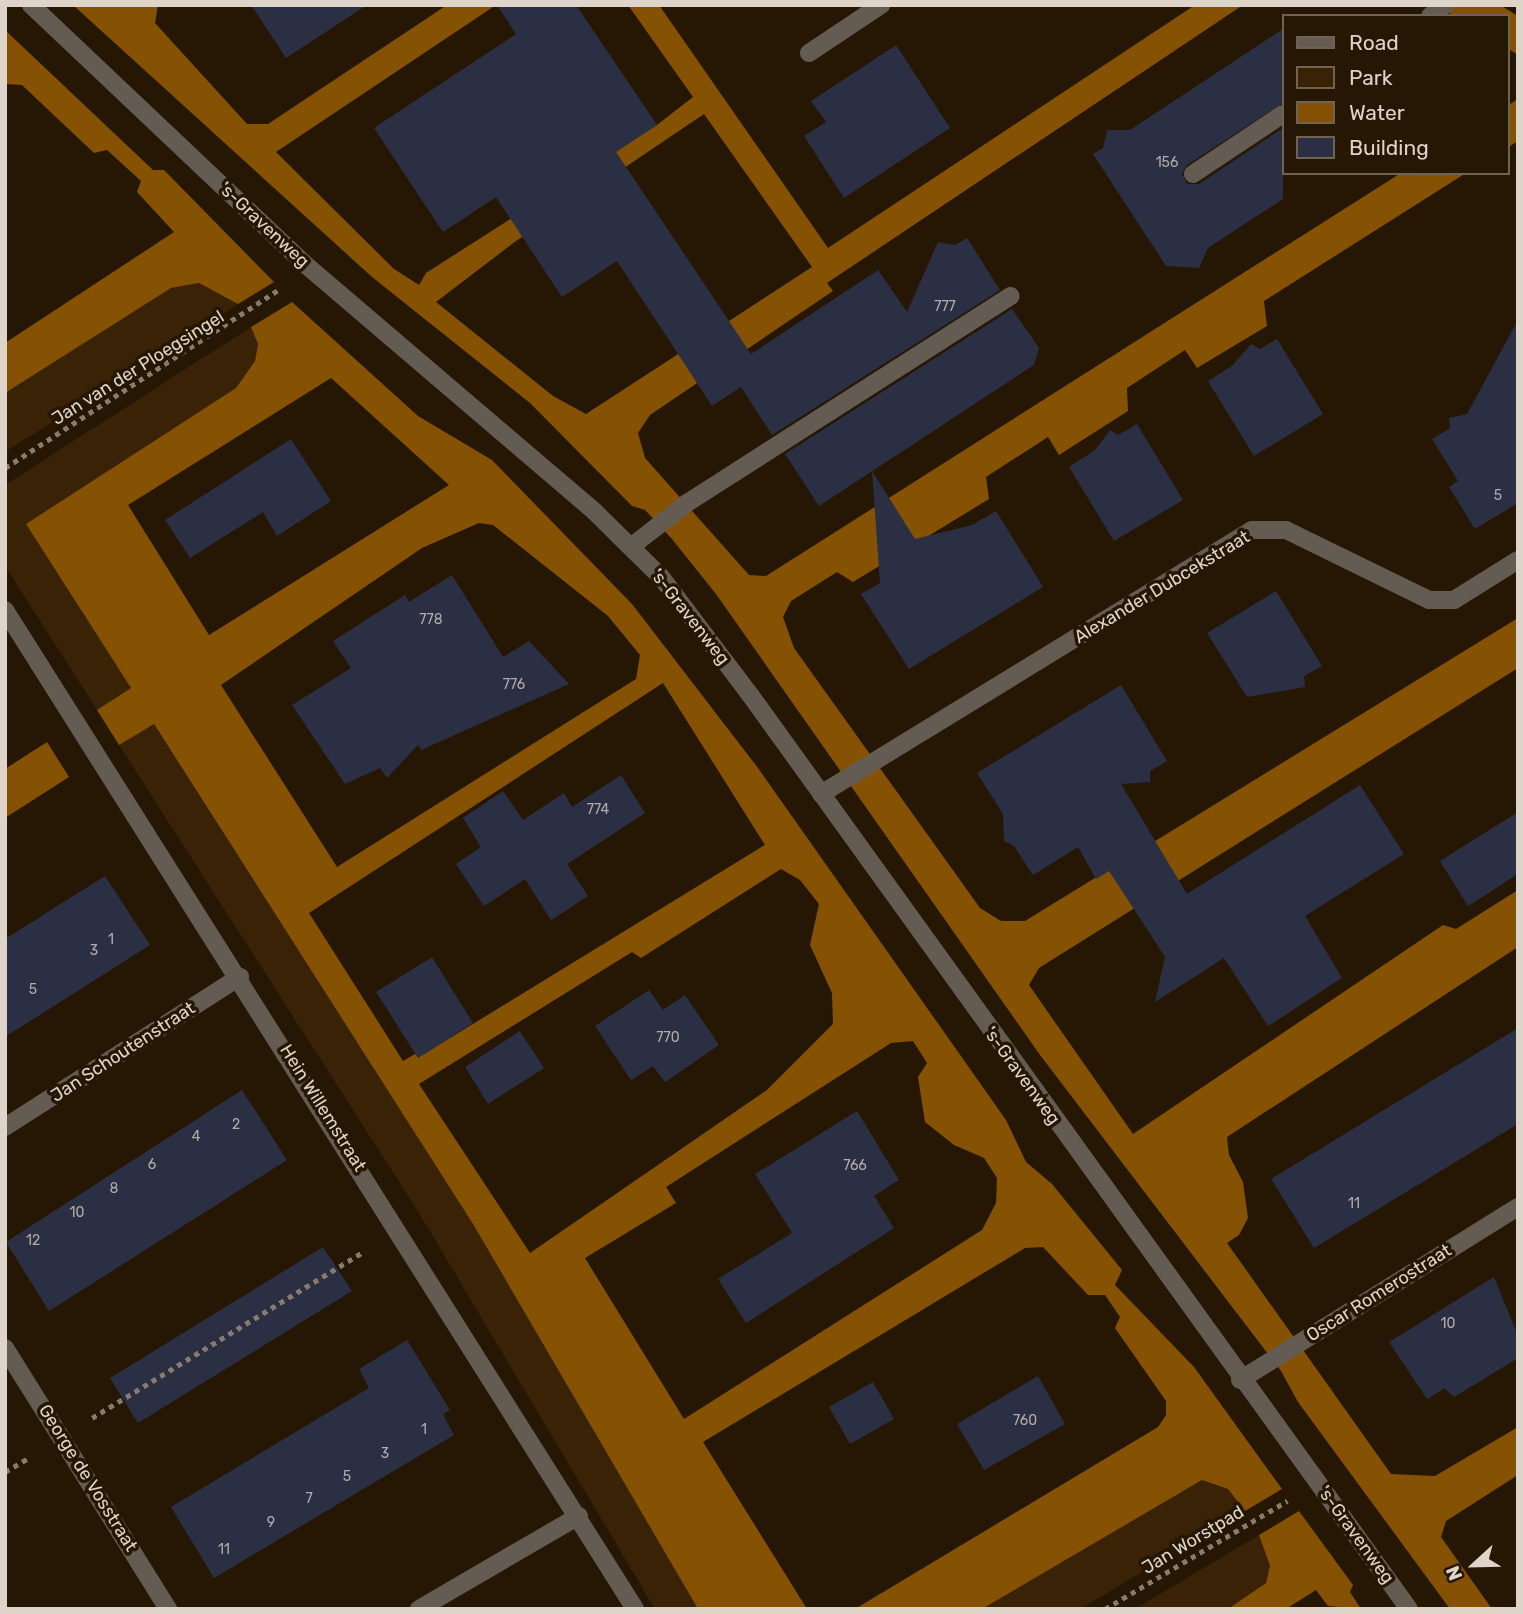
<!DOCTYPE html>
<style>
body{margin:0}
#map{position:relative;width:1523px;height:1614px;overflow:hidden;background:#261705;font-family:Rubik,sans-serif}
div>[style]{position:absolute}
.green>*{inset:0;background:#392206}
.water>*{inset:0;background:#855103}
.building>*{inset:0;background:#2b2f44}
.path>*{height:4.5px;margin-top:-2.25px;transform-origin:0;background:repeating-linear-gradient(90deg,#887b6c 0 5px,transparent 0 10px)}
.street>*{height:18px;margin:-9px;padding:0 9px;transform-origin:9px;border-radius:9px;background:#645c53}
span{translate:-50% -50%;white-space:nowrap;text-align:center;line-height:1.15;-webkit-text-stroke:7px #261705;paint-order:stroke}
.number-label{font-size:14px;color:#b2aba8}
.number-label span{-webkit-text-stroke-width:0}
.street-label{font-size:18px;color:#dfd4c9}
.frame{position:absolute;inset:0;border:7px solid #dfd4c9;pointer-events:none}
.legend{position:absolute;left:1282px;top:14px;width:228px;height:161px;box-sizing:border-box;background:#261705;border:2px solid #706353;margin:0;padding:9px 12px;list-style:none;font-size:21px;color:#dfd4c9}
.legend li{display:flex;align-items:center;gap:14px;height:35px}
.legend b{width:35px;border:2px solid #706353}
.north{position:absolute;left:1439px;top:1530px;width:70px;height:70px;-webkit-text-stroke:5px #261705;paint-order:stroke;rotate:248deg;font-size:19px;font-weight:700;line-height:28px;text-align:center;color:#dfd4c9}
.north::after{content:'';display:block;margin:auto;width:24px;height:32px;background:#dfd4c9;clip-path:polygon(50% 0,100% 100%,50% 72%,0 100%)}
</style>
<div id="map">
<div class="green">
<div style="clip-path:polygon(199px 283px,238px 304px,5px 452px,5px 391px,171px 288px)"></div>
<div style="clip-path:polygon(251px 327px,258px 344px,255px 362px,236px 388px,26px 524px,131px 688px,97px 710px,5px 566px,5px 485px)"></div>
<div style="clip-path:polygon(153px 723px,473px 1224px,698px 1609px,655px 1609px,419px 1213px,119px 745px)"></div>
<div style="clip-path:polygon(1202px 1480px,1228px 1489px,1245px 1511px,1080px 1609px,982px 1609px)"></div>
<div style="clip-path:polygon(1259px 1535px,1270px 1566px,1266px 1583px,1228px 1609px,1135px 1609px)"></div>
</div>
<div class="water">
<div style="clip-path:polygon(evenodd,73px 5px,158px 5px,155px 23px,247px 124px,268px 124px,447px 5px,496px 5px,276px 152px,394px 269px,419px 285px,426px 273px,657px 125px,693px 97px,628px 5px,659px 5px,828px 248px,1195px 5px,1243px 5px,827px 283px,833px 291px,650px 415px,638px 433px,645px 458px,749px 575px,766px 576px,1401px 173px,1466px 173px,1264px 301px,1267px 326px,1197px 368px,1185px 350px,1127px 388px,1128px 411px,1059px 455px,1048px 437px,986px 477px,989px 499px,853px 582px,837px 572px,791px 601px,783px 617px,794px 648px,980px 908px,1001px 921px,1025px 921px,1518px 618px,1518px 668px,1039px 968px,1029px 985px,1133px 1134px,1443px 925px,1456px 929px,1518px 890px,1518px 947px,1227px 1137px,1229px 1155px,1243px 1182px,1248px 1218px,1239px 1235px,1227px 1243px,1391px 1474px,1435px 1476px,1518px 1427px,1518px 1475px,1446px 1521px,1441px 1537px,1492px 1609px,1450px 1609px,1298px 1402px,1281px 1371px,1040px 1055px,716px 594px,672px 539px,645px 510px,632px 506px,530px 403px,372px 277px,73px 5px,704px 114px,812px 267px,586px 414px,553px 396px,436px 302px,516px 241px,704px 114px)"></div>
<div style="clip-path:polygon(1437px 5px,1500px 5px,1518px 16px,1518px 55px,1507px 48px,1507px 16px,1454px 16px)"></div>
<div style="clip-path:polygon(5px 30px,153px 170px,164px 170px,274px 282px,238px 304px,199px 283px,171px 288px,5px 393px,5px 343px,174px 232px,137px 192px,141px 181px,107px 150px,94px 153px,22px 85px,5px 84px)"></div>
<div style="clip-path:polygon(1518px 99px,1518px 141px,1507px 148px,1507px 106px)"></div>
<div style="clip-path:polygon(evenodd,292px 302px,418px 416px,492px 460px,632px 604px,758px 768px,1006px 1120px,1026px 1162px,1052px 1184px,1122px 1270px,1115px 1285px,1194px 1367px,1282px 1489px,1245px 1511px,1228px 1489px,1202px 1480px,982px 1609px,855px 1609px,1158px 1427px,1166px 1415px,1166px 1401px,1115px 1328px,1120px 1317px,1105px 1295px,1088px 1295px,1043px 1247px,1025px 1248px,703px 1442px,807px 1609px,698px 1609px,473px 1224px,154px 724px,119px 745px,97px 710px,131px 688px,26px 524px,236px 388px,255px 361px,258px 344px,251px 327px,292px 302px,331px 378px,449px 485px,209px 635px,128px 505px,331px 378px,292px 302px,479px 523px,493px 525px,608px 616px,640px 655px,636px 679px,337px 867px,221px 685px,422px 548px,479px 523px,292px 302px,663px 683px,765px 845px,419px 1057px,415px 1054px,403px 1061px,309px 913px,663px 683px,292px 302px,781px 869px,800px 880px,819px 904px,810px 945px,832px 993px,833px 1024px,767px 1090px,530px 1253px,419px 1084px,632px 952px,641px 958px,781px 869px,292px 302px,913px 1041px,927px 1063px,918px 1077px,925px 1122px,954px 1145px,984px 1158px,997px 1178px,996px 1203px,982px 1230px,684px 1419px,585px 1258px,676px 1203px,666px 1187px,891px 1043px,913px 1041px)"></div>
<div style="clip-path:polygon(47px 742px,69px 777px,5px 818px,5px 769px)"></div>
<div style="clip-path:polygon(1299px 1511px,1353px 1585px,1350px 1592px,1361px 1609px,1328px 1606px,1316px 1590px,1286px 1609px,1228px 1609px,1266px 1583px,1270px 1566px,1259px 1535px)"></div>
</div>
<div class="building">
<div style="clip-path:polygon(251px 5px,367px 5px,286px 58px)"></div>
<div style="clip-path:polygon(497px 5px,576px 5px,657px 125px,616px 152px,751px 354px,878px 270px,907px 312px,938px 242px,955px 245px,967px 238px,1000px 290px,772px 435px,741px 387px,712px 406px,617px 261px,562px 297px,496px 197px,443px 232px,374px 128px,516px 34px)"></div>
<div style="clip-path:polygon(1283px 29px,1283px 103px,1187px 165px,1182px 174px,1187px 184px,1199px 184px,1283px 128px,1283px 199px,1208px 248px,1199px 268px,1166px 266px,1093px 154px,1103px 148px,1107px 130px,1130px 130px)"></div>
<div style="clip-path:polygon(896px 45px,950px 128px,844px 198px,804px 136px,826px 122px,811px 101px)"></div>
<div style="clip-path:polygon(1012px 309px,1039px 348px,1034px 365px,819px 506px,785px 454px)"></div>
<div style="clip-path:polygon(1518px 320px,1518px 503px,1475px 529px,1449px 487px,1458px 481px,1432px 439px,1450px 428px,1449px 418px,1467px 414px)"></div>
<div style="clip-path:polygon(1277px 339px,1323px 414px,1254px 456px,1208px 381px,1232px 366px,1251px 344px,1260px 349px)"></div>
<div style="clip-path:polygon(1137px 424px,1183px 500px,1114px 541px,1069px 467px,1095px 450px,1110px 430px,1118px 435px)"></div>
<div style="clip-path:polygon(291px 439px,331px 501px,277px 536px,263px 512px,190px 558px,165px 520px)"></div>
<div style="clip-path:polygon(872px 471px,915px 539px,972px 525px,996px 511px,1043px 587px,909px 669px,861px 594px,880px 583px)"></div>
<div style="clip-path:polygon(452px 575px,503px 657px,529px 641px,569px 684px,421px 750px,418px 745px,387px 778px,380px 768px,345px 784px,292px 705px,351px 668px,333px 641px,405px 595px,409px 602px)"></div>
<div style="clip-path:polygon(1276px 591px,1322px 666px,1304px 676px,1305px 687px,1247px 697px,1207px 633px)"></div>
<div style="clip-path:polygon(1121px 685px,1167px 761px,1150px 771px,1150px 782px,1121px 784px,1187px 894px,1360px 785px,1404px 854px,1305px 916px,1342px 978px,1268px 1026px,1224px 958px,1155px 1002px,1165px 957px,1109px 871px,1096px 879px,1078px 847px,1033px 875px,1014px 846px,1004px 841px,1003px 814px,977px 773px)"></div>
<div style="clip-path:polygon(621px 775px,645px 813px,567px 864px,588px 896px,551px 920px,525px 879px,484px 906px,456px 864px,481px 847px,463px 818px,503px 791px,523px 820px,564px 793px,572px 807px)"></div>
<div style="clip-path:polygon(1518px 812px,1518px 874px,1468px 906px,1440px 861px)"></div>
<div style="clip-path:polygon(105px 876px,150px 945px,5px 1037px,5px 939px)"></div>
<div style="clip-path:polygon(432px 957px,473px 1023px,418px 1058px,376px 992px)"></div>
<div style="clip-path:polygon(649px 990px,663px 1010px,685px 995px,719px 1045px,665px 1082px,653px 1066px,631px 1080px,595px 1026px)"></div>
<div style="clip-path:polygon(1518px 1028px,1518px 1124px,1314px 1248px,1271px 1179px)"></div>
<div style="clip-path:polygon(520px 1031px,544px 1068px,488px 1104px,465px 1067px)"></div>
<div style="clip-path:polygon(242px 1090px,287px 1160px,49px 1311px,6px 1242px)"></div>
<div style="clip-path:polygon(857px 1111px,899px 1180px,874px 1196px,894px 1228px,746px 1323px,718px 1279px,792px 1233px,755px 1174px)"></div>
<div style="clip-path:polygon(323px 1247px,352px 1291px,138px 1423px,110px 1378px)"></div>
<div style="clip-path:polygon(1494px 1277px,1518px 1336px,1518px 1358px,1454px 1397px,1445px 1388px,1427px 1399px,1389px 1342px)"></div>
<div style="clip-path:polygon(407px 1340px,450px 1410px,443px 1414px,454px 1435px,214px 1578px,171px 1507px,369px 1388px,359px 1369px)"></div>
<div style="clip-path:polygon(1038px 1376px,1065px 1424px,984px 1470px,957px 1424px)"></div>
<div style="clip-path:polygon(873px 1382px,894px 1419px,850px 1444px,829px 1407px)"></div>
</div>
<div class="path">
<div style="left:5px;top:468px;width:328px;rotate:-33.1deg"></div>
<div style="left:92px;top:1418px;width:320px;rotate:-31.5deg"></div>
<div style="left:5px;top:1472px;width:27px;rotate:-31deg"></div>
<div style="left:1105px;top:1609px;width:212px;rotate:-30.7deg"></div>
</div>
<div class="street">
<div style="left:31px;top:5px;width:378px;rotate:43.4deg"></div>
<div style="left:306px;top:265px;width:379px;rotate:40.5deg"></div>
<div style="left:594px;top:511px;width:94px;rotate:44.6deg"></div>
<div style="left:661px;top:577px;width:149px;rotate:52.9deg"></div>
<div style="left:751px;top:696px;width:1125px;rotate:54.22deg"></div>
<div style="left:1430px;top:16px;width:19px;rotate:-36deg"></div>
<div style="left:809px;top:53px;width:87px;rotate:-33.7deg"></div>
<div style="left:1193px;top:174px;width:108px;rotate:-33.7deg"></div>
<div style="left:632px;top:546px;width:70px;rotate:-38deg"></div>
<div style="left:687px;top:503px;width:384px;rotate:-32.6deg"></div>
<div style="left:5px;top:610px;width:1181px;rotate:57.76deg"></div>
<div style="left:821px;top:794px;width:505px;rotate:-31.49deg"></div>
<div style="left:1252px;top:530px;width:34px"></div>
<div style="left:1286px;top:530px;width:159px;rotate:26.1deg"></div>
<div style="left:1429px;top:600px;width:25px"></div>
<div style="left:1454px;top:600px;width:75px;rotate:-32deg"></div>
<div style="left:5px;top:1127px;width:279px;rotate:-32.6deg"></div>
<div style="left:5px;top:1348px;width:308px;rotate:58deg"></div>
<div style="left:1240px;top:1380px;width:327px;rotate:-31.9deg"></div>
<div style="left:419px;top:1609px;width:185px;rotate:-30.2deg"></div>
</div>
<div class="number-label">
<span style="left:1167px;top:163px">156</span>
<span style="left:945px;top:307px">777</span>
<span style="left:1498px;top:496px">5</span>
<span style="left:431px;top:620px">778</span>
<span style="left:514px;top:685px">776</span>
<span style="left:598px;top:810px">774</span>
<span style="left:111px;top:940px">1</span>
<span style="left:94px;top:951px">3</span>
<span style="left:33px;top:990px">5</span>
<span style="left:668px;top:1038px">770</span>
<span style="left:236px;top:1125px">2</span>
<span style="left:196px;top:1137px">4</span>
<span style="left:152px;top:1165px">6</span>
<span style="left:855px;top:1166px">766</span>
<span style="left:114px;top:1189px">8</span>
<span style="left:1354px;top:1204px">11</span>
<span style="left:77px;top:1213px">10</span>
<span style="left:33px;top:1241px">12</span>
<span style="left:1448px;top:1324px">10</span>
<span style="left:1025px;top:1421px">760</span>
<span style="left:424px;top:1430px">1</span>
<span style="left:385px;top:1454px">3</span>
<span style="left:347px;top:1477px">5</span>
<span style="left:309px;top:1499px">7</span>
<span style="left:271px;top:1523px">9</span>
<span style="left:224px;top:1550px">11</span>
</div>
<div class="street-label">
<span style="left:264px;top:225px;rotate:43deg">'s-Gravenweg</span>
<span style="left:138px;top:368px;rotate:-32deg">Jan van der Ploegsingel</span>
<span style="left:1162px;top:587px;rotate:-31deg">Alexander Dubcekstraat</span>
<span style="left:690px;top:617px;rotate:52deg">'s-Gravenweg</span>
<span style="left:123px;top:1052px;rotate:-33deg">Jan Schoutenstraat</span>
<span style="left:1022px;top:1076px;rotate:54deg">'s-Gravenweg</span>
<span style="left:323px;top:1108px;rotate:58deg">Hein Willemstraat</span>
<span style="left:1379px;top:1293px;rotate:-32deg">Oscar Romerostraat</span>
<span style="left:88px;top:1478px;rotate:58deg">George de Vosstraat</span>
<span style="left:1356px;top:1535px;rotate:54deg">'s-Gravenweg</span>
<span style="left:1193px;top:1540px;rotate:-31deg">Jan Worstpad</span>
</div>
<div class="frame"></div>
<ul class="legend">
<li><b style="height:9px;background:#645c53"></b>Road</li>
<li><b style="height:19px;background:#392206"></b>Park</li>
<li><b style="height:19px;background:#855103"></b>Water</li>
<li><b style="height:19px;background:#2b2f44"></b>Building</li>
</ul>
<div class="north">N</div>
</div>
